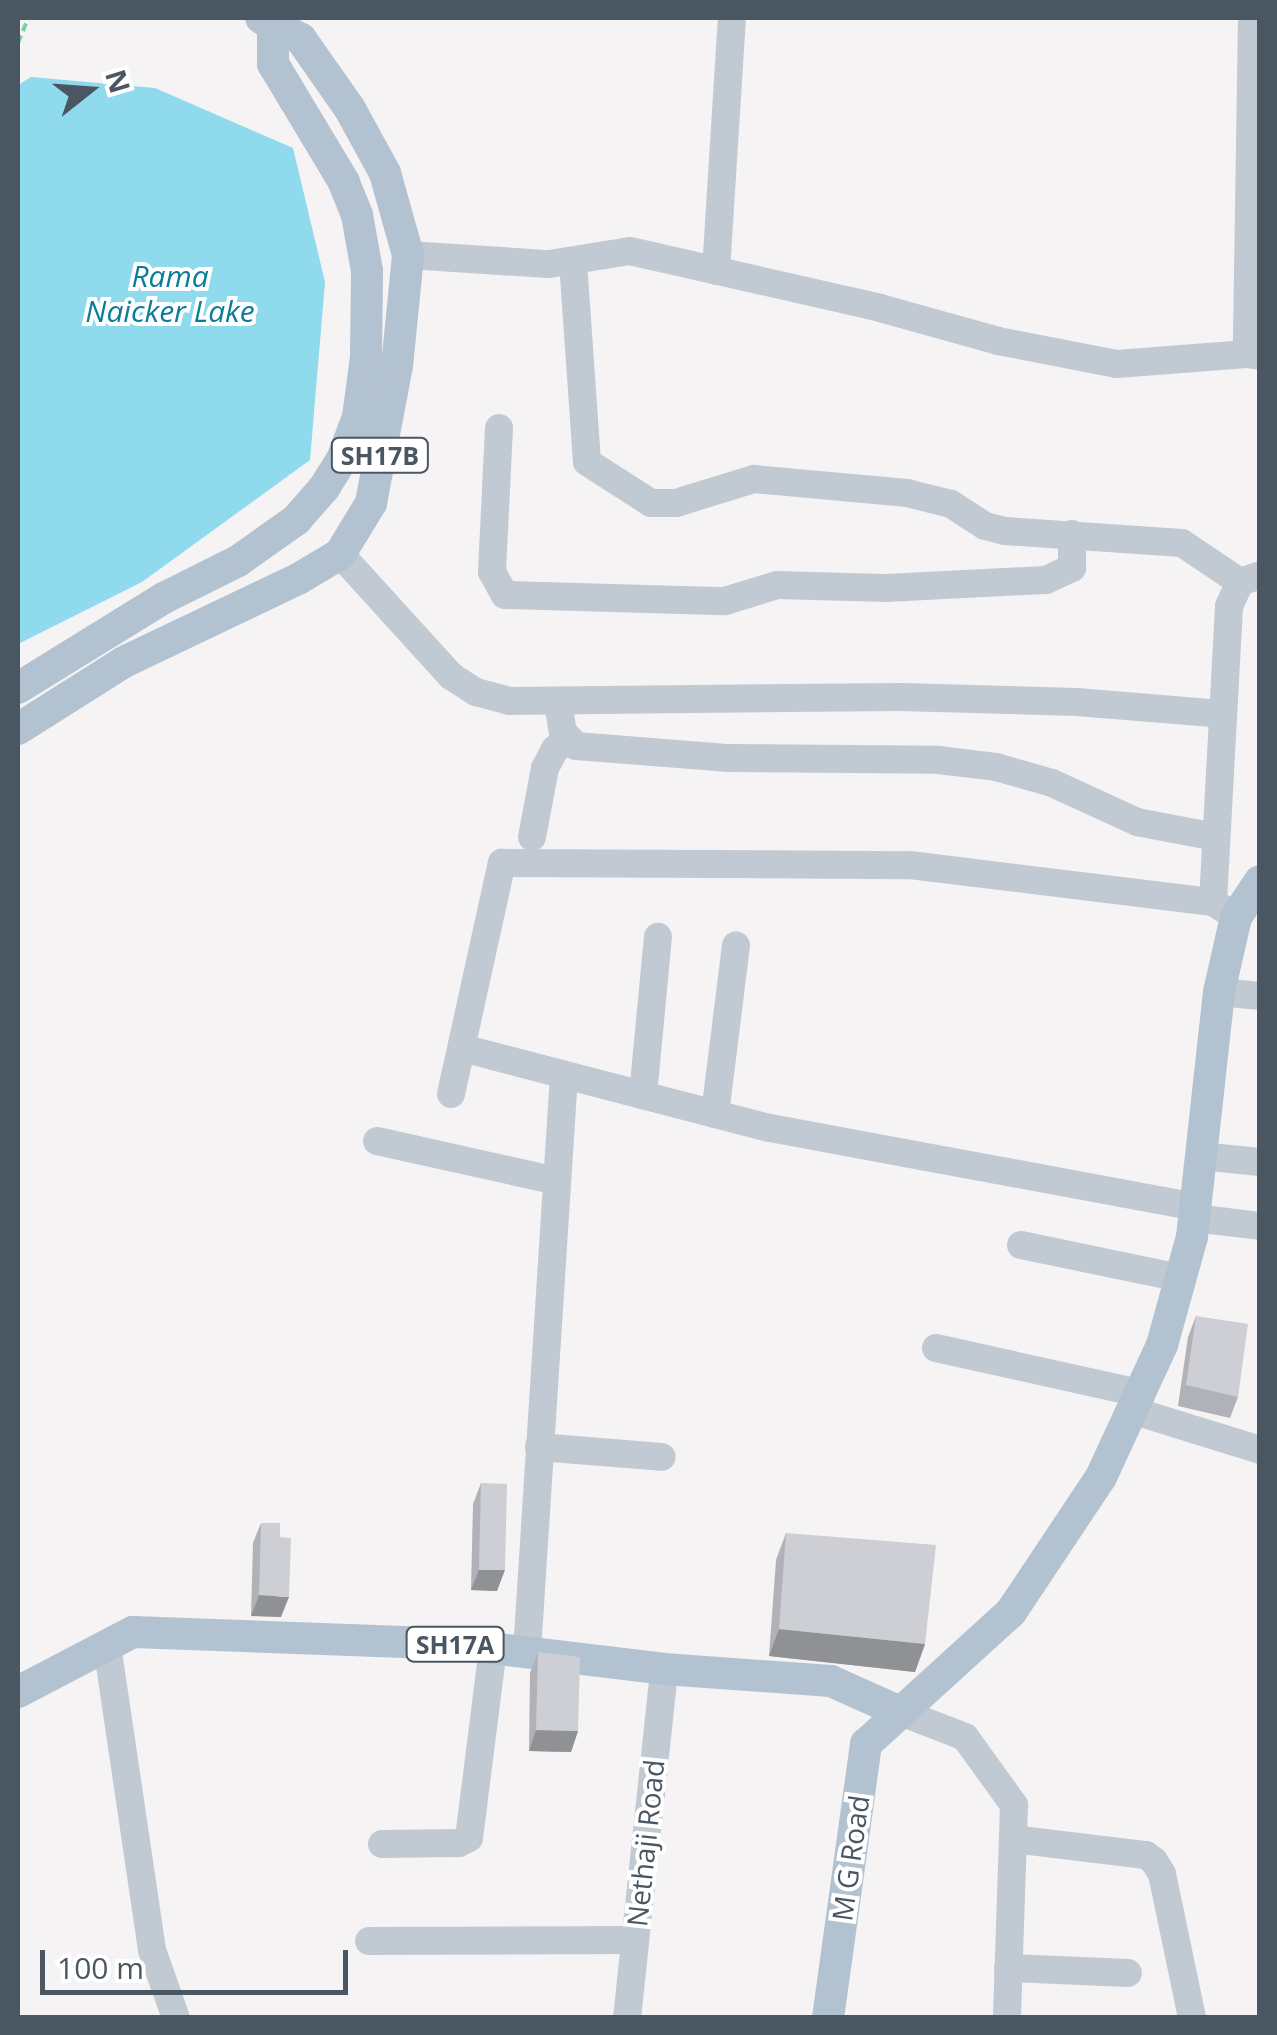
<!DOCTYPE html>
<style>
body{margin:0}
#map{position:relative;width:1277px;height:2035px;overflow:hidden;background:#f5f3f3;font-family:"Open Sans",sans-serif}
div>[style]{position:absolute}
.water>*{inset:0;background:#90daee}
.path>*{height:4px;margin-top:-2px;transform-origin:0;background:repeating-linear-gradient(90deg,#7ad0a6 0 8px,transparent 0 13px)}
.minor>*{height:28px;margin:-14px;padding:0 14px;transform-origin:14px;border-radius:14px;background:#c1cad2}
.major>*{height:32px;margin:-16px;padding:0 16px;transform-origin:16px;border-radius:16px;background:#b3c2d1}
.wall>*{inset:0;background:#b0b2b7}
.shaded-wall>*{inset:0;background:#909195}
.building>*{inset:0;background:#cdcfd5}
span{translate:-50% -50%;white-space:nowrap;text-align:center;line-height:1.15;-webkit-text-stroke:8px #fff;paint-order:stroke}
.shield-label span{padding:2px 8px;background:#fff;border:2px solid;border-radius:8px;-webkit-text-stroke-width:0}
.shield-label{font-size:25px;color:#4a5661;font-weight:700}
.street-label{font-size:28px;color:#4a5661}
.water-label{font-size:30px;color:#0c7c9b;font-style:italic}
.frame{position:absolute;inset:0;border:20px solid #4a5661;pointer-events:none}
.north{position:absolute;left:40px;top:40px;width:100px;height:100px;-webkit-text-stroke:8px #fff;paint-order:stroke;rotate:73deg;font-size:28px;font-weight:700;line-height:40px;text-align:center;color:#4a5661}
.north::after{content:'';display:block;margin:auto;width:35px;height:45px;background:#4a5661;clip-path:polygon(50% 0,100% 100%,50% 72%,0 100%)}
.scale{position:absolute;left:40px;top:1950px;width:308px;height:45px;box-sizing:border-box;border:5px solid #4a5661;border-top:0;padding-left:12px;font-size:30px;line-height:35px;white-space:nowrap;color:#4a5661;-webkit-text-stroke:8px #fff;paint-order:stroke}
</style>
<div id="map">
<div class="water">
<div style="clip-path:polygon(31px 77px,155px 88px,293px 148px,325px 282px,310px 460px,142px 582px,18px 644px,18px 85px)"></div>
</div>
<div class="path">
<div style="left:18px;top:43px;width:27px;rotate:-68deg"></div>
</div>
<div class="minor">
<div style="left:1252px;top:18px;width:336px;rotate:90.9deg"></div>
<div style="left:1247px;top:354px;width:13px;rotate:9deg"></div>
<div style="left:408px;top:255px;width:141px;rotate:3.7deg"></div>
<div style="left:549px;top:264px;width:82px;rotate:-9.1deg"></div>
<div style="left:630px;top:251px;width:256px;rotate:12.8deg"></div>
<div style="left:880px;top:308px;width:123px;rotate:15.6deg"></div>
<div style="left:998px;top:341px;width:121px;rotate:10.9deg"></div>
<div style="left:1117px;top:364px;width:130px;rotate:-4.4deg"></div>
<div style="left:573px;top:262px;width:200px;rotate:86deg"></div>
<div style="left:587px;top:462px;width:76px;rotate:32.6deg"></div>
<div style="left:651px;top:503px;width:25px"></div>
<div style="left:676px;top:503px;width:82px;rotate:-17.1deg"></div>
<div style="left:754px;top:479px;width:154px;rotate:5.2deg"></div>
<div style="left:907px;top:493px;width:45px;rotate:14deg"></div>
<div style="left:951px;top:504px;width:40px;rotate:32.9deg"></div>
<div style="left:985px;top:526px;width:21px;rotate:14deg"></div>
<div style="left:1005px;top:531px;width:177px;rotate:3.9deg"></div>
<div style="left:1182px;top:543px;width:70px;rotate:33.9deg"></div>
<div style="left:716px;top:271px;width:254px;rotate:-86.4deg"></div>
<div style="left:499px;top:428px;width:144px;rotate:92.8deg"></div>
<div style="left:492px;top:572px;width:26px;rotate:61deg"></div>
<div style="left:505px;top:595px;width:220px;rotate:1.6deg"></div>
<div style="left:725px;top:601px;width:54px;rotate:-17.1deg"></div>
<div style="left:777px;top:585px;width:109px;rotate:1.6deg"></div>
<div style="left:886px;top:588px;width:160px;rotate:-2.9deg"></div>
<div style="left:1046px;top:580px;width:29px;rotate:-25deg"></div>
<div style="left:1072px;top:568px;width:34px;rotate:-90deg"></div>
<div style="left:340px;top:554px;width:165px;rotate:47.7deg"></div>
<div style="left:451px;top:676px;width:30px;rotate:33deg"></div>
<div style="left:476px;top:692px;width:34px;rotate:15deg"></div>
<div style="left:509px;top:701px;width:391px;rotate:-0.6deg"></div>
<div style="left:900px;top:697px;width:177px;rotate:1.6deg"></div>
<div style="left:1077px;top:702px;width:145px;rotate:4.7deg"></div>
<div style="left:558px;top:702px;width:30px;rotate:81deg"></div>
<div style="left:563px;top:732px;width:19px;rotate:47deg"></div>
<div style="left:576px;top:746px;width:151px;rotate:4.5deg"></div>
<div style="left:727px;top:758px;width:211px;rotate:0.5deg"></div>
<div style="left:938px;top:760px;width:58px;rotate:6.9deg"></div>
<div style="left:996px;top:767px;width:58px;rotate:15.9deg"></div>
<div style="left:1052px;top:783px;width:94px;rotate:24.6deg"></div>
<div style="left:1137px;top:822px;width:80px;rotate:10.8deg"></div>
<div style="left:532px;top:837px;width:70px;rotate:-79.3deg"></div>
<div style="left:545px;top:768px;width:21px;rotate:-62deg"></div>
<div style="left:555px;top:749px;width:15px;rotate:-32deg"></div>
<div style="left:1225px;top:910px;width:14px;rotate:-146deg"></div>
<div style="left:1213px;top:902px;width:296px;rotate:-86.9deg"></div>
<div style="left:1229px;top:606px;width:26px;rotate:-65deg"></div>
<div style="left:1240px;top:582px;width:21px;rotate:-19deg"></div>
<div style="left:1219px;top:992px;width:41px;rotate:5.6deg"></div>
<div style="left:462px;top:1048px;width:318px;rotate:14.6deg"></div>
<div style="left:770px;top:1128px;width:432px;rotate:10.5deg"></div>
<div style="left:451px;top:1094px;width:237px;rotate:-77.6deg"></div>
<div style="left:502px;top:863px;width:408px;rotate:0.3deg"></div>
<div style="left:910px;top:865px;width:305px;rotate:7deg"></div>
<div style="left:643px;top:1095px;width:159px;rotate:-84.6deg"></div>
<div style="left:715px;top:1114px;width:170px;rotate:-82.9deg"></div>
<div style="left:377px;top:1141px;width:184px;rotate:12.5deg"></div>
<div style="left:1200px;top:1156px;width:60px;rotate:5.7deg"></div>
<div style="left:1194px;top:1218px;width:66px;rotate:6.9deg"></div>
<div style="left:1021px;top:1245px;width:162px;rotate:11.7deg"></div>
<div style="left:936px;top:1348px;width:208px;rotate:12.5deg"></div>
<div style="left:1131px;top:1410px;width:135px;rotate:17.2deg"></div>
<div style="left:539px;top:1447px;width:123px;rotate:4.6deg"></div>
<div style="left:107px;top:1645px;width:308px;rotate:81.6deg"></div>
<div style="left:152px;top:1950px;width:72px;rotate:70.6deg"></div>
<div style="left:527px;top:1652px;width:578px;rotate:-86.33deg"></div>
<div style="left:898px;top:1711px;width:72px;rotate:21.2deg"></div>
<div style="left:965px;top:1737px;width:84px;rotate:54.2deg"></div>
<div style="left:1014px;top:1805px;width:213px;rotate:91.9deg"></div>
<div style="left:1013px;top:1839px;width:134px;rotate:6.9deg"></div>
<div style="left:1146px;top:1855px;width:10px;rotate:37deg"></div>
<div style="left:1154px;top:1861px;width:15px;rotate:58deg"></div>
<div style="left:1162px;top:1874px;width:147px;rotate:78.2deg"></div>
<div style="left:382px;top:1844px;width:77px;rotate:-0.7deg"></div>
<div style="left:459px;top:1843px;width:11px;rotate:-27deg"></div>
<div style="left:469px;top:1838px;width:192px;rotate:-82.8deg"></div>
<div style="left:369px;top:1941px;width:266px;rotate:-0.2deg"></div>
<div style="left:1008px;top:1968px;width:120px;rotate:2.4deg"></div>
<div style="left:627px;top:2018px;width:351px;rotate:-83.9deg"></div>
</div>
<div class="major">
<div style="left:18px;top:688px;width:172px;rotate:-31.7deg"></div>
<div style="left:164px;top:598px;width:83px;rotate:-26.6deg"></div>
<div style="left:238px;top:561px;width:71px;rotate:-35.3deg"></div>
<div style="left:296px;top:520px;width:43px;rotate:-48.8deg"></div>
<div style="left:324px;top:488px;width:36px;rotate:-58deg"></div>
<div style="left:343px;top:457px;width:43px;rotate:-69.4deg"></div>
<div style="left:358px;top:417px;width:61px;rotate:-82.4deg"></div>
<div style="left:366px;top:357px;width:86px;rotate:-89.3deg"></div>
<div style="left:367px;top:271px;width:57px;rotate:-100.1deg"></div>
<div style="left:357px;top:215px;width:35px;rotate:-112deg"></div>
<div style="left:344px;top:182px;width:138px;rotate:-121deg"></div>
<div style="left:273px;top:64px;width:38px;rotate:-90deg"></div>
<div style="left:18px;top:729px;width:125px;rotate:-32.3deg"></div>
<div style="left:124px;top:662px;width:193px;rotate:-25.5deg"></div>
<div style="left:298px;top:579px;width:49px;rotate:-30.8deg"></div>
<div style="left:340px;top:554px;width:60px;rotate:-58.7deg"></div>
<div style="left:371px;top:503px;width:139px;rotate:-79.3deg"></div>
<div style="left:397px;top:366px;width:112px;rotate:-84.3deg"></div>
<div style="left:408px;top:255px;width:85px;rotate:-105.7deg"></div>
<div style="left:385px;top:173px;width:73px;rotate:-118.7deg"></div>
<div style="left:350px;top:109px;width:85px;rotate:-125deg"></div>
<div style="left:301px;top:39px;width:45px;rotate:-152.3deg"></div>
<div style="left:18px;top:1692px;width:130px;rotate:-27.6deg"></div>
<div style="left:133px;top:1632px;width:325px;rotate:2.1deg"></div>
<div style="left:458px;top:1644px;width:208px;rotate:6.9deg"></div>
<div style="left:664px;top:1669px;width:167px;rotate:4.1deg"></div>
<div style="left:831px;top:1681px;width:73px;rotate:24.1deg"></div>
<div style="left:828px;top:2018px;width:277px;rotate:-82.1deg"></div>
<div style="left:866px;top:1744px;width:196px;rotate:-42.3deg"></div>
<div style="left:1011px;top:1612px;width:162px;rotate:-56.3deg"></div>
<div style="left:1101px;top:1477px;width:145px;rotate:-65.2deg"></div>
<div style="left:1162px;top:1345px;width:112px;rotate:-74.5deg"></div>
<div style="left:1192px;top:1237px;width:246px;rotate:-83.7deg"></div>
<div style="left:1219px;top:992px;width:77px;rotate:-77.2deg"></div>
<div style="left:1236px;top:917px;width:43px;rotate:-56.3deg"></div>
</div>
<div class="wall">
<div style="clip-path:polygon(1196px 1316px,1238px 1397px,1230px 1418px,1178px 1406px,1188px 1337px)"></div>
<div style="clip-path:polygon(481px 1483px,497px 1591px,471px 1590px,473px 1504px)"></div>
<div style="clip-path:polygon(261px 1523px,281px 1617px,251px 1616px,253px 1543px)"></div>
<div style="clip-path:polygon(786px 1533px,925px 1644px,915px 1672px,769px 1656px,776px 1560px)"></div>
<div style="clip-path:polygon(538px 1652px,578px 1731px,571px 1752px,529px 1751px,530px 1673px)"></div>
</div>
<div class="shaded-wall">
<div style="clip-path:polygon(479px 1570px,505px 1570px,497px 1591px,471px 1590px)"></div>
<div style="clip-path:polygon(259px 1595px,289px 1597px,281px 1617px,251px 1616px)"></div>
<div style="clip-path:polygon(779px 1629px,925px 1644px,915px 1672px,769px 1656px)"></div>
<div style="clip-path:polygon(536px 1730px,578px 1731px,571px 1752px,529px 1751px)"></div>
</div>
<div class="building">
<div style="clip-path:polygon(1196px 1316px,1248px 1324px,1238px 1397px,1186px 1385px)"></div>
<div style="clip-path:polygon(481px 1483px,507px 1484px,505px 1570px,479px 1570px)"></div>
<div style="clip-path:polygon(261px 1523px,280px 1523px,280px 1537px,291px 1538px,289px 1597px,259px 1595px)"></div>
<div style="clip-path:polygon(786px 1533px,936px 1545px,925px 1644px,779px 1629px)"></div>
<div style="clip-path:polygon(538px 1652px,580px 1657px,578px 1731px,536px 1730px)"></div>
</div>
<div class="shield-label">
<span style="left:380px;top:455px">SH17B</span>
<span style="left:455px;top:1644px">SH17A</span>
</div>
<div class="street-label">
<span style="left:645px;top:1843px;rotate:-84deg">Nethaji Road</span>
<span style="left:850px;top:1858px;rotate:-82deg">M G Road</span>
</div>
<div class="water-label">
<span style="left:170px;top:293px">Rama<br>Naicker Lake</span>
</div>
<div class="frame"></div>
<div class="north">N</div>
<div class="scale">100 m</div>
</div>
